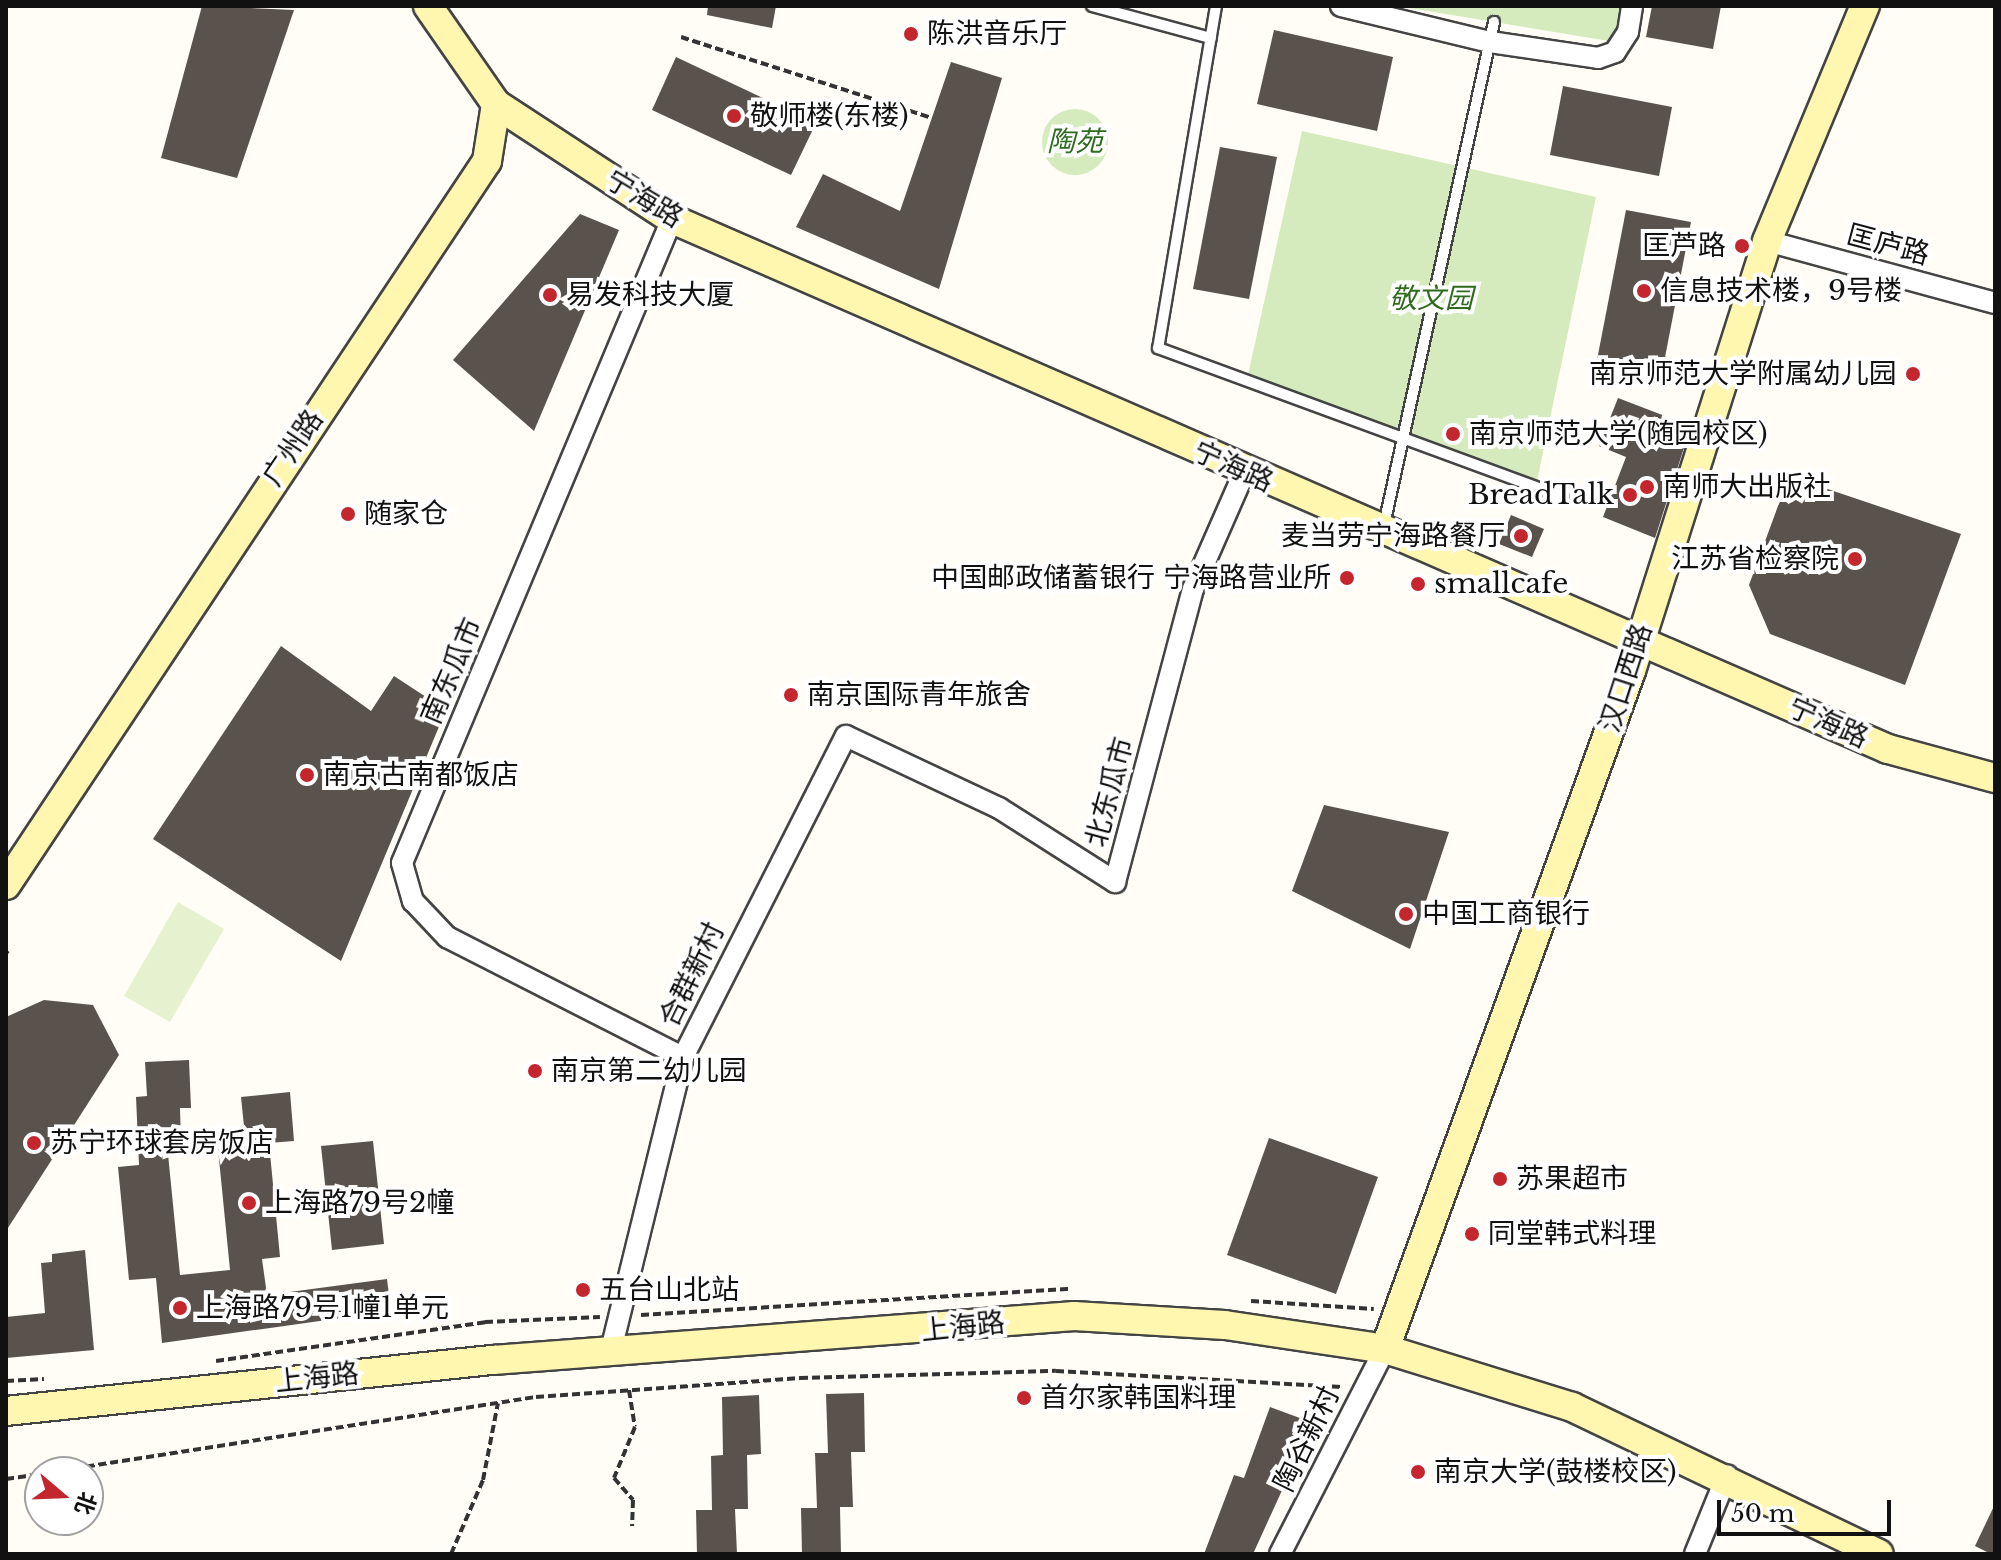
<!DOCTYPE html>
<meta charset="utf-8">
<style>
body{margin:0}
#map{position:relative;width:2001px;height:1560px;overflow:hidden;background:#fffdf5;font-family:"Libre Baskerville","Noto Sans SC",serif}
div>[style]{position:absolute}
.green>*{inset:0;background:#d5ebbd}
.round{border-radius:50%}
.pitch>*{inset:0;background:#e6f2cf}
.building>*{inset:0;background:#5a524d}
.path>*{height:4px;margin-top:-2px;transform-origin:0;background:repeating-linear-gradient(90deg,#333 0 8px,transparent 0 12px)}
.roads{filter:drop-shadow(2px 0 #444) drop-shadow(-2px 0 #444) drop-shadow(0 2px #444) drop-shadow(0 -2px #444)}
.lane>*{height:10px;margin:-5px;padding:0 5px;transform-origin:5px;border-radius:5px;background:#fff}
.street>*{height:20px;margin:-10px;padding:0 10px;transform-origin:10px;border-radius:10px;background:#fff}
.secondary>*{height:28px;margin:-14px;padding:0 14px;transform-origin:14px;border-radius:14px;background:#fff6b0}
.dots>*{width:22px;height:22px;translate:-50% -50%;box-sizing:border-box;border:4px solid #fff;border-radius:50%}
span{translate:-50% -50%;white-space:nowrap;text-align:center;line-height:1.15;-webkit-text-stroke:8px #fff;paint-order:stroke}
.poi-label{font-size:28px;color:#111}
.left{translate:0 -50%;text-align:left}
.right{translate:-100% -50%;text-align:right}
.park-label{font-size:28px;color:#2f6b1f;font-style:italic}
.street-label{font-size:28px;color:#111}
.frame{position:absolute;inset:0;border:8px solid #111;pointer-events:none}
.north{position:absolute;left:24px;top:1456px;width:80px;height:80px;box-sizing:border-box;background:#fff;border:2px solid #a0a0a0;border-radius:50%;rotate:109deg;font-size:22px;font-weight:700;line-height:32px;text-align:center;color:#111}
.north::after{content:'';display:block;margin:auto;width:28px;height:36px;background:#c4262e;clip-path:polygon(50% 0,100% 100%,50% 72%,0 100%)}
.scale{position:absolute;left:1717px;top:1500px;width:174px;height:36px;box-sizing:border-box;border:4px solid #111;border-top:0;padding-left:10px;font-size:24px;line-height:28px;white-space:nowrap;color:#111;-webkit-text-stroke:6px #fff;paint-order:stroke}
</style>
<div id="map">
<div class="green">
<div style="clip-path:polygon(1397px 6px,1622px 6px,1615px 42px)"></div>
<div class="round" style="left:1042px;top:109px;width:66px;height:66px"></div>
<div style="clip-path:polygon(1302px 131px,1596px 197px,1537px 481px,1247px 379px)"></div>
</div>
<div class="pitch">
<div style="clip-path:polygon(178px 902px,224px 929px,170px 1022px,124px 996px)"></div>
</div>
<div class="building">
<div style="clip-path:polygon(202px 6px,294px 10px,237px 178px,161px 158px)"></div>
<div style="clip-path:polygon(708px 6px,776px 6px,772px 28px,707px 15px)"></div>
<div style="clip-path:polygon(1652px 6px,1721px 6px,1713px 49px,1646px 37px)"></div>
<div style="clip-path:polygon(1274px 30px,1393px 57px,1377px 131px,1257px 104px)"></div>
<div style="clip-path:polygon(676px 57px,816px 123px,791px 175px,652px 110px)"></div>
<div style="clip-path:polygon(951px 62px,1002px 78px,939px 289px,796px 227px,823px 174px,900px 211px)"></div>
<div style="clip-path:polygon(1563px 86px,1672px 107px,1659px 176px,1550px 155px)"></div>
<div style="clip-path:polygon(1220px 147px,1277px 157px,1249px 299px,1193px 289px)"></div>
<div style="clip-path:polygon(1626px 210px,1691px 222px,1662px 373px,1597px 360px)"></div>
<div style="clip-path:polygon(580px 214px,619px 230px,534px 431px,453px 360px)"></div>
<div style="clip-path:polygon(1618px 398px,1691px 426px,1655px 538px,1603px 517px,1626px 457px,1599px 446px)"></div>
<div style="clip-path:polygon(1789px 476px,1961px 534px,1905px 685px,1770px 634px,1749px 585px)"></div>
<div style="clip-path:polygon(1511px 515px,1544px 529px,1532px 557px,1499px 544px)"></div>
<div style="clip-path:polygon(281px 646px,371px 711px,394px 676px,446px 710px,341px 961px,153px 839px)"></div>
<div style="clip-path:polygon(1324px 805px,1449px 832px,1410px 949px,1292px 891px)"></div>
<div style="clip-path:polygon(44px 1000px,93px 1005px,119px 1055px,6px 1231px,6px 1017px)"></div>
<div style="clip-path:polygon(189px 1060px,191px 1108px,180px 1108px,181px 1143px,167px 1144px,180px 1275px,230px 1270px,218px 1149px,246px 1146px,241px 1097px,290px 1092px,294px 1141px,269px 1143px,280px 1257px,262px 1259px,267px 1295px,387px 1279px,391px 1311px,162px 1343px,156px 1278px,129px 1280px,118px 1167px,139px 1165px,136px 1097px,147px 1096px,145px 1062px)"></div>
<div style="clip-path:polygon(1269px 1138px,1378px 1177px,1336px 1294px,1227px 1255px)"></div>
<div style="clip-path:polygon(373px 1141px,384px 1244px,332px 1250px,321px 1146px)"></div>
<div style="clip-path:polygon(85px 1250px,94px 1350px,6px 1358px,6px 1317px,45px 1313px,41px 1263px,52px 1262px,52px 1254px)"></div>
<div style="clip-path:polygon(864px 1393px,865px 1452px,851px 1452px,853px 1507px,840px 1507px,841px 1554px,802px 1554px,801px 1508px,817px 1508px,815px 1453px,828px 1453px,826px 1394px)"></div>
<div style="clip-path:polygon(759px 1395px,761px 1454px,747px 1455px,748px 1509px,735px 1509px,737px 1554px,697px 1554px,696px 1510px,712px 1510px,711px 1456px,723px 1455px,722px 1397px)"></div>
<div style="clip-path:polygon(1270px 1407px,1308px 1421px,1284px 1486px,1253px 1554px,1204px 1554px,1234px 1475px,1244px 1478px)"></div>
<div style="clip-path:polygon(1995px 1504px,1995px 1554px,1991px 1554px,1975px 1546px)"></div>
</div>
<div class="path">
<div style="left:681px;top:37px;width:264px;rotate:17.9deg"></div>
<div style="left:6px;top:953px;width:3px;rotate:-45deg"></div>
<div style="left:1251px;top:1301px;width:123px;rotate:3.7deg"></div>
<div style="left:641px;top:1315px;width:431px;rotate:-3.5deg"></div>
<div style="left:216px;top:1361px;width:272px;rotate:-8.2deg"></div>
<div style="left:485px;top:1322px;width:115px;rotate:-2.5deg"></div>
<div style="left:6px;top:1381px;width:38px;rotate:-3deg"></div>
<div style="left:629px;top:1390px;width:37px;rotate:81deg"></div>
<div style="left:635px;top:1427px;width:55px;rotate:112.4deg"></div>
<div style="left:614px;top:1478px;width:29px;rotate:49deg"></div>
<div style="left:633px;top:1500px;width:26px;rotate:92deg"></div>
<div style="left:51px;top:1472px;width:491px;rotate:-8.8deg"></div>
<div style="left:536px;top:1397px;width:265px;rotate:-4.1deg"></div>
<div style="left:800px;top:1378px;width:256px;rotate:-1.6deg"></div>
<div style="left:1056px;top:1371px;width:286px;rotate:3.2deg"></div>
<div style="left:6px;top:1479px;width:34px;rotate:-8deg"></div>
<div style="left:451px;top:1554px;width:81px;rotate:-66.6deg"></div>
<div style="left:483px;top:1480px;width:78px;rotate:-79deg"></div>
</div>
<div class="roads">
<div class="lane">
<div style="left:1092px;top:6px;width:123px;rotate:15.1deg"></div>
<div style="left:1216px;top:6px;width:347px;rotate:99.6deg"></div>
<div style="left:1158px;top:348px;width:431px;rotate:20.2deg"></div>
<div style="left:1384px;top:525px;width:515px;rotate:-77.66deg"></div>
</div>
<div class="street">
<div style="left:1341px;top:6px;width:153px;rotate:13.6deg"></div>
<div style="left:1490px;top:42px;width:109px;rotate:8.4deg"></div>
<div style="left:1598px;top:58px;width:18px;rotate:-19deg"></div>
<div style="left:1615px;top:52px;width:24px;rotate:-57deg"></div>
<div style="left:1628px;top:32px;width:26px;rotate:-81deg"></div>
<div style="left:672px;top:219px;width:698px;rotate:112.75deg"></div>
<div style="left:402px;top:863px;width:40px;rotate:74deg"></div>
<div style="left:413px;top:901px;width:50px;rotate:46.6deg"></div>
<div style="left:447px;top:937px;width:265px;rotate:27deg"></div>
<div style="left:1767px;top:241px;width:236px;rotate:15.2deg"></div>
<div style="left:611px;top:1350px;width:302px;rotate:-76.2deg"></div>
<div style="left:683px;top:1057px;width:360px;rotate:-63.1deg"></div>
<div style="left:846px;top:736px;width:169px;rotate:25.2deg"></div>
<div style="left:999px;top:808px;width:138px;rotate:32.5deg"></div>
<div style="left:1115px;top:882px;width:303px;rotate:-75.1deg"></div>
<div style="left:1193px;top:589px;width:127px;rotate:-66.3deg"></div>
<div style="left:1280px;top:1554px;width:230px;rotate:-62.9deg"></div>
<div style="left:1695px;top:1554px;width:85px;rotate:-67.9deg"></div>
</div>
<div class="secondary">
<div style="left:496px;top:104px;width:210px;rotate:33.2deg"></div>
<div style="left:672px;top:219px;width:1326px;rotate:23.55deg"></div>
<div style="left:1888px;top:749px;width:111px;rotate:15.2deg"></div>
<div style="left:6px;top:885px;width:869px;rotate:-56.4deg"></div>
<div style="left:487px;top:161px;width:58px;rotate:-81deg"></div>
<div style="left:496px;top:104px;width:119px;rotate:-124.8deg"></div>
<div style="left:1385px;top:1349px;width:721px;rotate:-70.06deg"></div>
<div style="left:1631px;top:671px;width:451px;rotate:-72.4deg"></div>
<div style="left:1767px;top:241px;width:255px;rotate:-67.4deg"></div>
<div style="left:6px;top:1411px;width:490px;rotate:-6deg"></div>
<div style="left:493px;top:1360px;width:583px;rotate:-4.33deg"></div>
<div style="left:1074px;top:1316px;width:151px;rotate:3.4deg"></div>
<div style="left:1225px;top:1325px;width:162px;rotate:8.5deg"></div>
<div style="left:1385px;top:1349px;width:196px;rotate:17.2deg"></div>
<div style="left:1572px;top:1407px;width:340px;rotate:25.6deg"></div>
</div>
</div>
<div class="dots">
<div style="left:911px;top:34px;background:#c4262e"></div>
<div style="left:734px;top:116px;background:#c4262e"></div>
<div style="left:1742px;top:246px;background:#c4262e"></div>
<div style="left:1644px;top:291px;background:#c4262e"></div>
<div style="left:550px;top:295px;background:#c4262e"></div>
<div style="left:1913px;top:374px;background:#c4262e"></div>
<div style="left:1453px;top:434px;background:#c4262e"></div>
<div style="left:1647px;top:487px;background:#c4262e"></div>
<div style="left:1630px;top:495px;background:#c4262e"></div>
<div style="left:348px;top:514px;background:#c4262e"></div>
<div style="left:1521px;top:536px;background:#c4262e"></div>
<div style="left:1855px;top:559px;background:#c4262e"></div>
<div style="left:1347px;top:578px;background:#c4262e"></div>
<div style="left:1418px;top:584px;background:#c4262e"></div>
<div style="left:791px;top:695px;background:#c4262e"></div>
<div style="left:307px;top:775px;background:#c4262e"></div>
<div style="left:1406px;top:914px;background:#c4262e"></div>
<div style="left:535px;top:1071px;background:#c4262e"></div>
<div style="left:34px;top:1143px;background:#c4262e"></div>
<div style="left:1500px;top:1179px;background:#c4262e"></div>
<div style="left:249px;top:1203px;background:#c4262e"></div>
<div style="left:1472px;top:1234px;background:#c4262e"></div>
<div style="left:583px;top:1290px;background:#c4262e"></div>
<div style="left:180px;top:1308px;background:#c4262e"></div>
<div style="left:1024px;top:1398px;background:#c4262e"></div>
<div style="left:1418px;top:1472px;background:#c4262e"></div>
</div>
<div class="poi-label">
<span class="left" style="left:927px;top:34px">陈洪音乐厅</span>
<span class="left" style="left:750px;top:116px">敬师楼(东楼)</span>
<span class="right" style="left:1726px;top:246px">匡芦路</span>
<span class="left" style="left:1660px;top:291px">信息技术楼，9号楼</span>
<span class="left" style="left:566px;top:295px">易发科技大厦</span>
<span class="right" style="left:1897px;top:374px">南京师范大学附属幼儿园</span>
<span class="left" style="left:1469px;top:434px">南京师范大学(随园校区)</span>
<span class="left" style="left:1663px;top:487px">南师大出版社</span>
<span class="right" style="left:1614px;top:495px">BreadTalk</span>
<span class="left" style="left:364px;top:514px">随家仓</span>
<span class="right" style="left:1505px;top:536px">麦当劳宁海路餐厅</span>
<span class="right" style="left:1839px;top:559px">江苏省检察院</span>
<span class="right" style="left:1331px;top:578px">中国邮政储蓄银行 宁海路营业所</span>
<span class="left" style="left:1434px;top:584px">smallcafe</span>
<span class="left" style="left:807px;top:695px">南京国际青年旅舍</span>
<span class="left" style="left:323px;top:775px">南京古南都饭店</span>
<span class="left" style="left:1422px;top:914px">中国工商银行</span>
<span class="left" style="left:551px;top:1071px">南京第二幼儿园</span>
<span class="left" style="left:50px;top:1143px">苏宁环球套房饭店</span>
<span class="left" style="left:1516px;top:1179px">苏果超市</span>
<span class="left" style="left:265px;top:1203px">上海路79号2幢</span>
<span class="left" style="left:1488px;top:1234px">同堂韩式料理</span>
<span class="left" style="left:599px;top:1290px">五台山北站</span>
<span class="left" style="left:196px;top:1308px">上海路79号1幢1单元</span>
<span class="left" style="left:1040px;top:1398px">首尔家韩国料理</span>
<span class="left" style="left:1434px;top:1472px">南京大学(鼓楼校区)</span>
</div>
<div class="park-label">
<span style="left:1075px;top:142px">陶苑</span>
<span style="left:1431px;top:299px">敬文园</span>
</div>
<div class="street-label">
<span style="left:644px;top:199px;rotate:31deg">宁海路</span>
<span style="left:1888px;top:245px;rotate:15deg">匡庐路</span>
<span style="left:293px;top:448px;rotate:-56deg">广州路</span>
<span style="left:1233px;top:467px;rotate:24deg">宁海路</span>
<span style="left:452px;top:671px;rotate:-67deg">南东瓜市</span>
<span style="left:1626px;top:678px;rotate:-72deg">汉口西路</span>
<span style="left:1828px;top:723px;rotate:24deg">宁海路</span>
<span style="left:1110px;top:792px;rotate:-75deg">北东瓜市</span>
<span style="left:692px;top:975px;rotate:-64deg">合群新村</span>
<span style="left:963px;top:1327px;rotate:-6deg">上海路</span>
<span style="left:317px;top:1378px;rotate:-6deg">上海路</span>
<span style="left:1307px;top:1439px;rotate:-64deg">陶谷新村</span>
</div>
<div class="frame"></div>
<div class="north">北</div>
<div class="scale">50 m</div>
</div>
